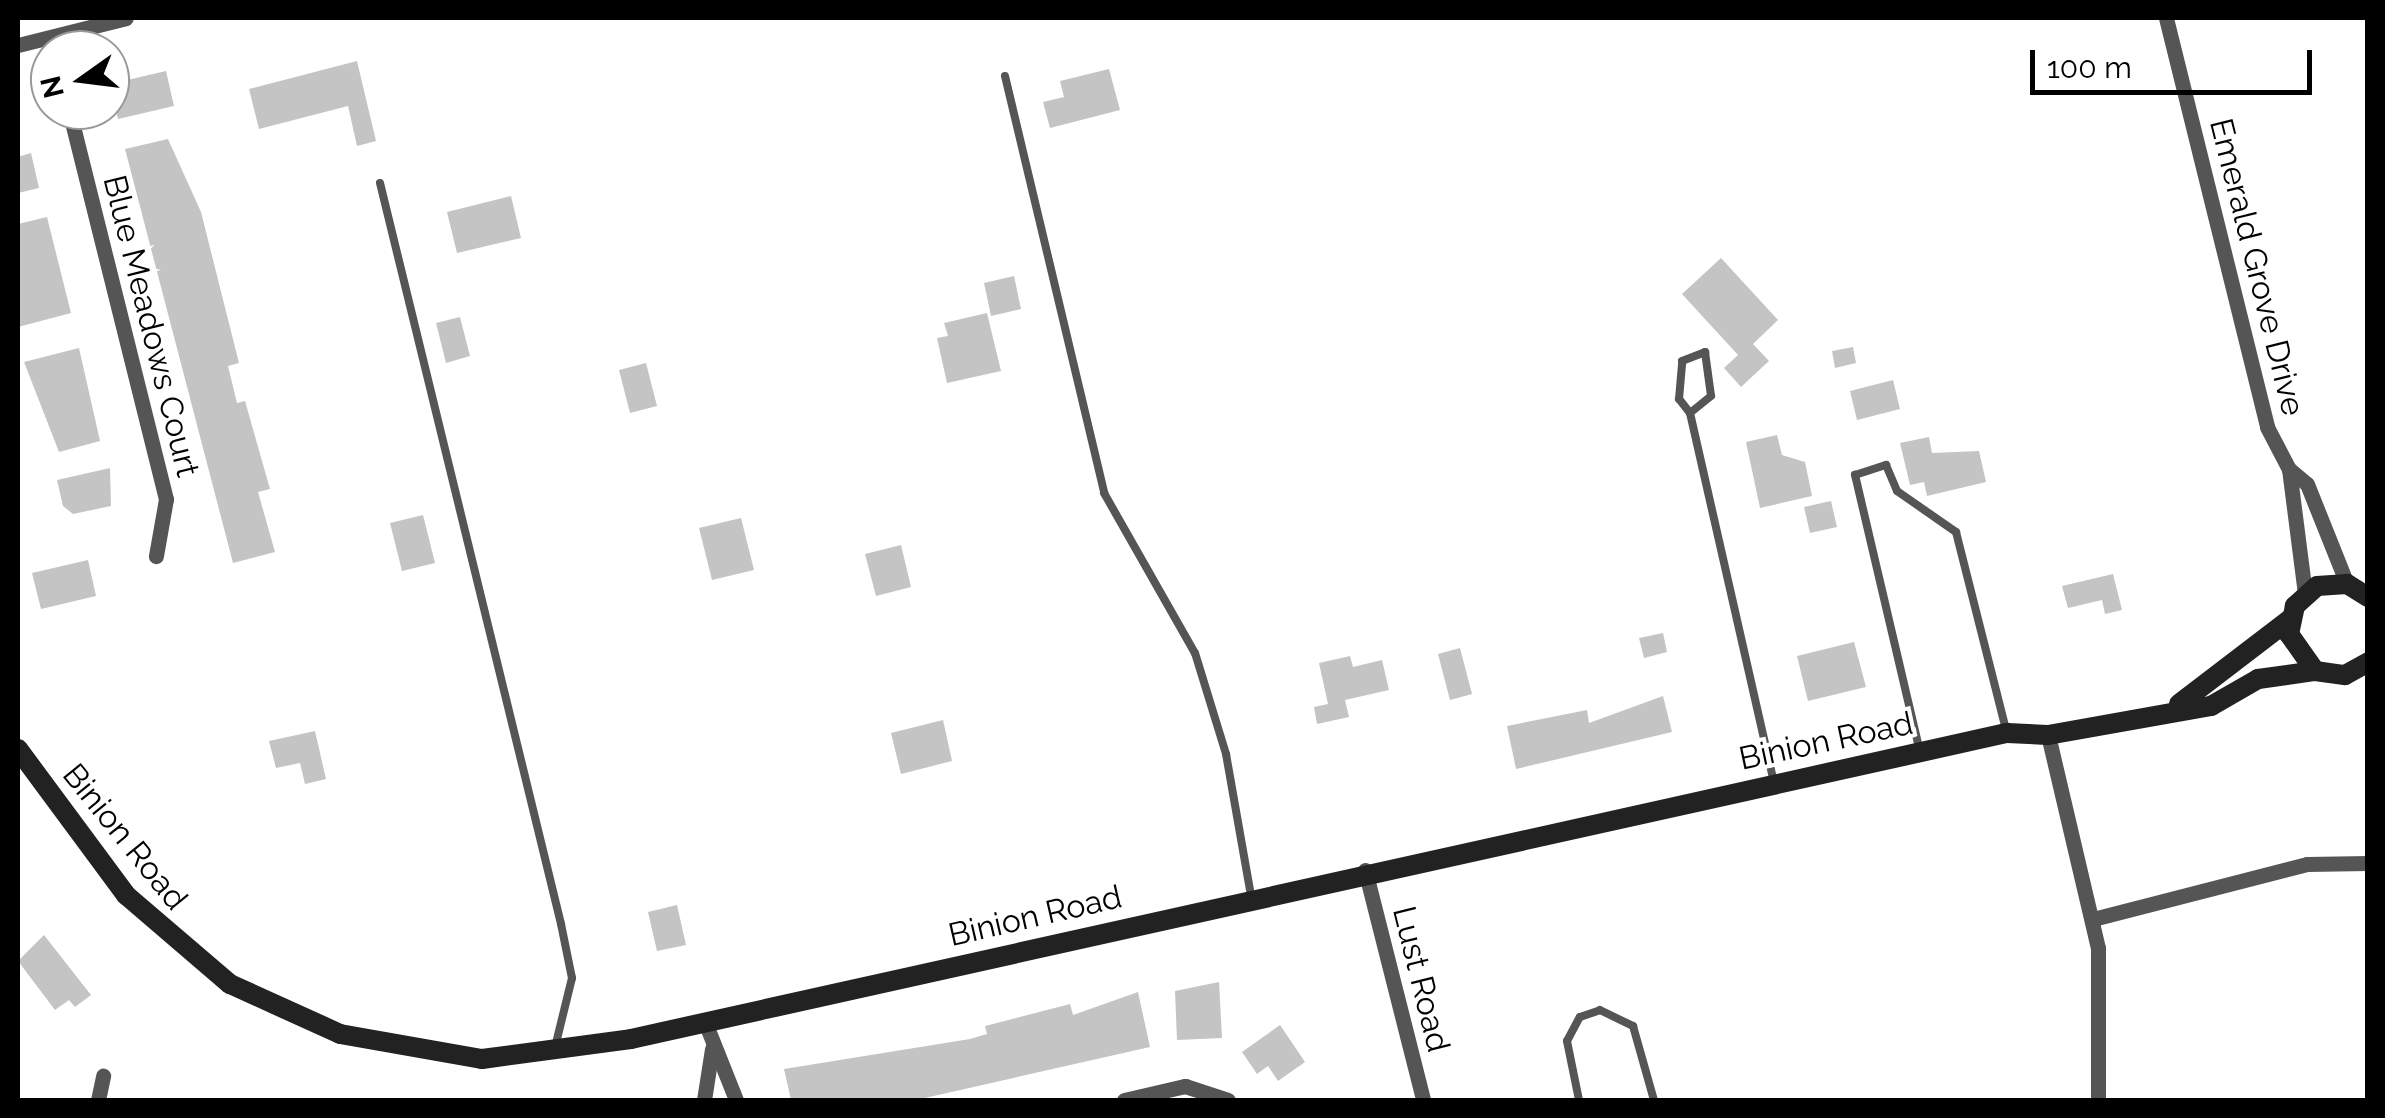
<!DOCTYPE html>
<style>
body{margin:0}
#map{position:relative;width:2385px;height:1118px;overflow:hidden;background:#fff;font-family:Raleway,sans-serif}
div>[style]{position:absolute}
.building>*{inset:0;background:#c4c4c4}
.service>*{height:8px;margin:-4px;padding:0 4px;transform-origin:4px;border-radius:4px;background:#555}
.minor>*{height:15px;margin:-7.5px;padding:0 7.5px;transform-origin:7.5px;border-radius:7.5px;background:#555}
.secondary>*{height:20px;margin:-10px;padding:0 10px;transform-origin:10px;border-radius:10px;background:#222}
span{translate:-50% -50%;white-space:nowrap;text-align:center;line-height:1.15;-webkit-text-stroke:8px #fff;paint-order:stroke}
.street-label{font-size:32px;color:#000}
.frame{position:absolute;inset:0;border:20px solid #000;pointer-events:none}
.north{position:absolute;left:30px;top:30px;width:100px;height:100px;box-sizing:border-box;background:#fff;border:2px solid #999;border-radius:50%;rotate:256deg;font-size:28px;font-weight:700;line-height:40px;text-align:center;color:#000}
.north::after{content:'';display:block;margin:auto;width:35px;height:45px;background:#000;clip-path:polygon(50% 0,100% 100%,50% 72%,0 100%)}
.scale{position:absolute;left:2030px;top:50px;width:282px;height:45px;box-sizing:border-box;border:5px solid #000;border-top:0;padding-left:12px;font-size:30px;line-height:35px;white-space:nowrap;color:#000;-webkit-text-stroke:8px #fff;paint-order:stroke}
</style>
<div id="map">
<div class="building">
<div style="clip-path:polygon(357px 61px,376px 141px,357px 146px,348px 106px,259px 129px,249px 89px)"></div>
<div style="clip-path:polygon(1109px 69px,1120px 110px,1050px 128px,1043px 102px,1064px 97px,1060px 81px)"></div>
<div style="clip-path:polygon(166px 71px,174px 106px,118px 119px,110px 84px)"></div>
<div style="clip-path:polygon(168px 139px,201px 212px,239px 363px,228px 366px,237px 403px,245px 401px,270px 489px,258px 492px,275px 552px,233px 563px,125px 149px)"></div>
<div style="clip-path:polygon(31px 153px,39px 188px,18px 193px,18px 157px)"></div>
<div style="clip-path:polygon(511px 196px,521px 238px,457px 253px,447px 212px)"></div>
<div style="clip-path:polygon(47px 217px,71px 313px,18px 327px,18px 224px)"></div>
<div style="clip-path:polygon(1721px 258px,1778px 320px,1753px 344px,1769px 361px,1741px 387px,1724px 368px,1738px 355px,1682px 294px)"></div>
<div style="clip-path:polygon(1014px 276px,1021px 309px,991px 316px,984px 283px)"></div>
<div style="clip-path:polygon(987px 313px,1001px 371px,947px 383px,937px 338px,948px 336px,944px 323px)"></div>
<div style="clip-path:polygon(460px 317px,470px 356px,446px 363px,436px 323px)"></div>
<div style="clip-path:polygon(1853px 347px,1856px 363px,1835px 368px,1832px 351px)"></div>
<div style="clip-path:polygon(79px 348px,100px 441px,59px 452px,24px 362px)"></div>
<div style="clip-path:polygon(646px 363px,657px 406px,630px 413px,619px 370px)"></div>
<div style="clip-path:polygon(1893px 380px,1900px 409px,1857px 420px,1850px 391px)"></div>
<div style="clip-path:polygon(1777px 435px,1782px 455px,1805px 462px,1812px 496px,1760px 508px,1746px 442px)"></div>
<div style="clip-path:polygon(1929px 437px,1932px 453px,1979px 451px,1986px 482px,1927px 496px,1924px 482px,1910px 485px,1900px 443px)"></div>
<div style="clip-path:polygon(110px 468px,111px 506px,73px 514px,63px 506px,57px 480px)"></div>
<div style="clip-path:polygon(1831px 501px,1837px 527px,1810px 533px,1804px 507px)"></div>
<div style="clip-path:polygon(423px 515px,435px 563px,402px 571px,390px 523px)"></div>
<div style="clip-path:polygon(741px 518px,754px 570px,712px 580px,699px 528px)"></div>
<div style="clip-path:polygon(901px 545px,911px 587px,876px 596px,865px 554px)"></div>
<div style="clip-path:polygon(88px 560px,96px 596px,41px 609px,32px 573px)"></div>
<div style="clip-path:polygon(2113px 574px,2122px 610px,2105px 614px,2102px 600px,2068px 608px,2062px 586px)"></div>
<div style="clip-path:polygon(1663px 633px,1667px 652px,1644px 658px,1639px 638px)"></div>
<div style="clip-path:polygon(1854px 642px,1866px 687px,1808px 701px,1797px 656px)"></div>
<div style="clip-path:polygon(1460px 648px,1472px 694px,1450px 700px,1438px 654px)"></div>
<div style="clip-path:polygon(1350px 656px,1353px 667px,1382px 660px,1389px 690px,1345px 700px,1349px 717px,1317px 724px,1314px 707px,1328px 704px,1319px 663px)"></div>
<div style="clip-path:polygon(1663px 696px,1672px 732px,1516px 769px,1507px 726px,1587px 710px,1589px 723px)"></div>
<div style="clip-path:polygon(943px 720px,952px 761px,901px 774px,891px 733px)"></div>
<div style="clip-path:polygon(315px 731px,326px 779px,305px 784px,300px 763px,276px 768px,269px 741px)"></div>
<div style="clip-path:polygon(677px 905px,686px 945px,657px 951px,648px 912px)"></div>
<div style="clip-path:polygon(44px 935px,91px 995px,75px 1007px,69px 1000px,55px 1010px,18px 961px)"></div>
<div style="clip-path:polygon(1219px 982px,1222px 1038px,1177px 1040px,1175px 991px)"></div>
<div style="clip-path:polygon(1138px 992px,1150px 1047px,916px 1100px,791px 1100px,784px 1069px,970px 1039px,987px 1034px,985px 1026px,1070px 1004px,1073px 1015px)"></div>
<div style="clip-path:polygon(1280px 1025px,1305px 1062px,1278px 1081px,1268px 1066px,1257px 1074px,1242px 1052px)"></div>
</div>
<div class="service">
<div style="left:1005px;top:76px;width:429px;rotate:76.6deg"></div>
<div style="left:1104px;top:493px;width:184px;rotate:60.4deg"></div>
<div style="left:1195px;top:653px;width:106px;rotate:72.9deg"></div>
<div style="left:1226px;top:754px;width:144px;rotate:80deg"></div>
<div style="left:380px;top:183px;width:763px;rotate:76.27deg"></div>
<div style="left:561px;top:924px;width:55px;rotate:78.5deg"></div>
<div style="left:572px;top:978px;width:71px;rotate:103.8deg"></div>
<div style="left:1690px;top:413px;width:18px;rotate:-128deg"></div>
<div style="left:1679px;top:399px;width:38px;rotate:-85deg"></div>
<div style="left:1682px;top:361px;width:25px;rotate:-21deg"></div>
<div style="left:1705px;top:352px;width:44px;rotate:82.2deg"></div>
<div style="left:1711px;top:396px;width:27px;rotate:141deg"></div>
<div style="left:1690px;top:413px;width:379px;rotate:77.2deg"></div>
<div style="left:1920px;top:752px;width:285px;rotate:-103.2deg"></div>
<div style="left:1855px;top:475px;width:33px;rotate:-18deg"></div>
<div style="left:1886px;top:465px;width:28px;rotate:67deg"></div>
<div style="left:1897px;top:491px;width:72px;rotate:34.8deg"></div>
<div style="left:1956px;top:532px;width:207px;rotate:75.8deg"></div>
<div style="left:1579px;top:1100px;width:60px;rotate:-101.5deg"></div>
<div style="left:1567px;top:1041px;width:27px;rotate:-62deg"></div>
<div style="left:1580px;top:1017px;width:21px;rotate:-19deg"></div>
<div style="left:1600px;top:1010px;width:37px;rotate:26deg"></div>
<div style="left:1633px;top:1026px;width:77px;rotate:74.2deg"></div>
</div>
<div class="minor">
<div style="left:2166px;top:18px;width:421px;rotate:76.1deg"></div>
<div style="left:2267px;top:427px;width:47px;rotate:62.4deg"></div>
<div style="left:2289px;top:469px;width:126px;rotate:82.7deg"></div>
<div style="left:18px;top:45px;width:111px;rotate:-14deg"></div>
<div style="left:69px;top:110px;width:401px;rotate:76deg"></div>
<div style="left:166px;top:499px;width:58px;rotate:100deg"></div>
<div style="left:2289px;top:469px;width:23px;rotate:40deg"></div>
<div style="left:2307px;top:484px;width:108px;rotate:68.2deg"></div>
<div style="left:2048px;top:735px;width:219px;rotate:76.8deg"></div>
<div style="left:2098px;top:948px;width:152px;rotate:90deg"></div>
<div style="left:1365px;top:870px;width:237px;rotate:75.8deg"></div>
<div style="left:2093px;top:919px;width:221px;rotate:-14.4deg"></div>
<div style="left:2307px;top:864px;width:61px;rotate:-0.9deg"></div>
<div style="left:705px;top:1022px;width:84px;rotate:68.3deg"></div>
<div style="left:98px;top:1100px;width:25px;rotate:-78deg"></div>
<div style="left:704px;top:1100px;width:52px;rotate:-81.1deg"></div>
<div style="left:1124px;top:1100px;width:63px;rotate:-12.9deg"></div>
<div style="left:1185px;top:1086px;width:45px;rotate:18deg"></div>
</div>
<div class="secondary">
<div style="left:2368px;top:597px;width:25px;rotate:-148deg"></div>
<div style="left:2347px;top:584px;width:30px;rotate:176deg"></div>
<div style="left:2317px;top:586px;width:30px;rotate:138deg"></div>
<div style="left:2295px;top:606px;width:29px;rotate:102deg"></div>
<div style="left:2289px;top:634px;width:45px;rotate:54.9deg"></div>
<div style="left:2315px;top:671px;width:30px;rotate:8deg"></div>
<div style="left:2345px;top:675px;width:26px;rotate:-29deg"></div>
<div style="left:2179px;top:704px;width:140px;rotate:-37.4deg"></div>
<div style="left:18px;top:749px;width:182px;rotate:53.5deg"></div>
<div style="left:126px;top:895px;width:137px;rotate:40.6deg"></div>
<div style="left:230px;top:984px;width:121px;rotate:24.4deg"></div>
<div style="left:340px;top:1034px;width:144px;rotate:10deg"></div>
<div style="left:482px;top:1059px;width:150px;rotate:-7.6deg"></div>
<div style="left:631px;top:1039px;width:1410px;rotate:-12.54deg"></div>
<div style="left:2007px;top:733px;width:41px;rotate:2.8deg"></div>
<div style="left:2048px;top:735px;width:166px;rotate:-10.1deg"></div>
<div style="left:2211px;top:706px;width:54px;rotate:-29.9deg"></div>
<div style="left:2258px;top:679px;width:58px;rotate:-8deg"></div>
</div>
<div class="street-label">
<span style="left:2257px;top:267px;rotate:76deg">Emerald Grove Drive</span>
<span style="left:151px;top:326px;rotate:76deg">Blue Meadows Court</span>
<span style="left:1826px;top:741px;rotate:-12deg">Binion Road</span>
<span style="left:125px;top:837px;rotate:51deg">Binion Road</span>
<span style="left:1035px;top:916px;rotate:-13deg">Binion Road</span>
<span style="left:1421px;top:979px;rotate:76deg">Lust Road</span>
</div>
<div class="frame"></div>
<div class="north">N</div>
<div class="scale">100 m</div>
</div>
